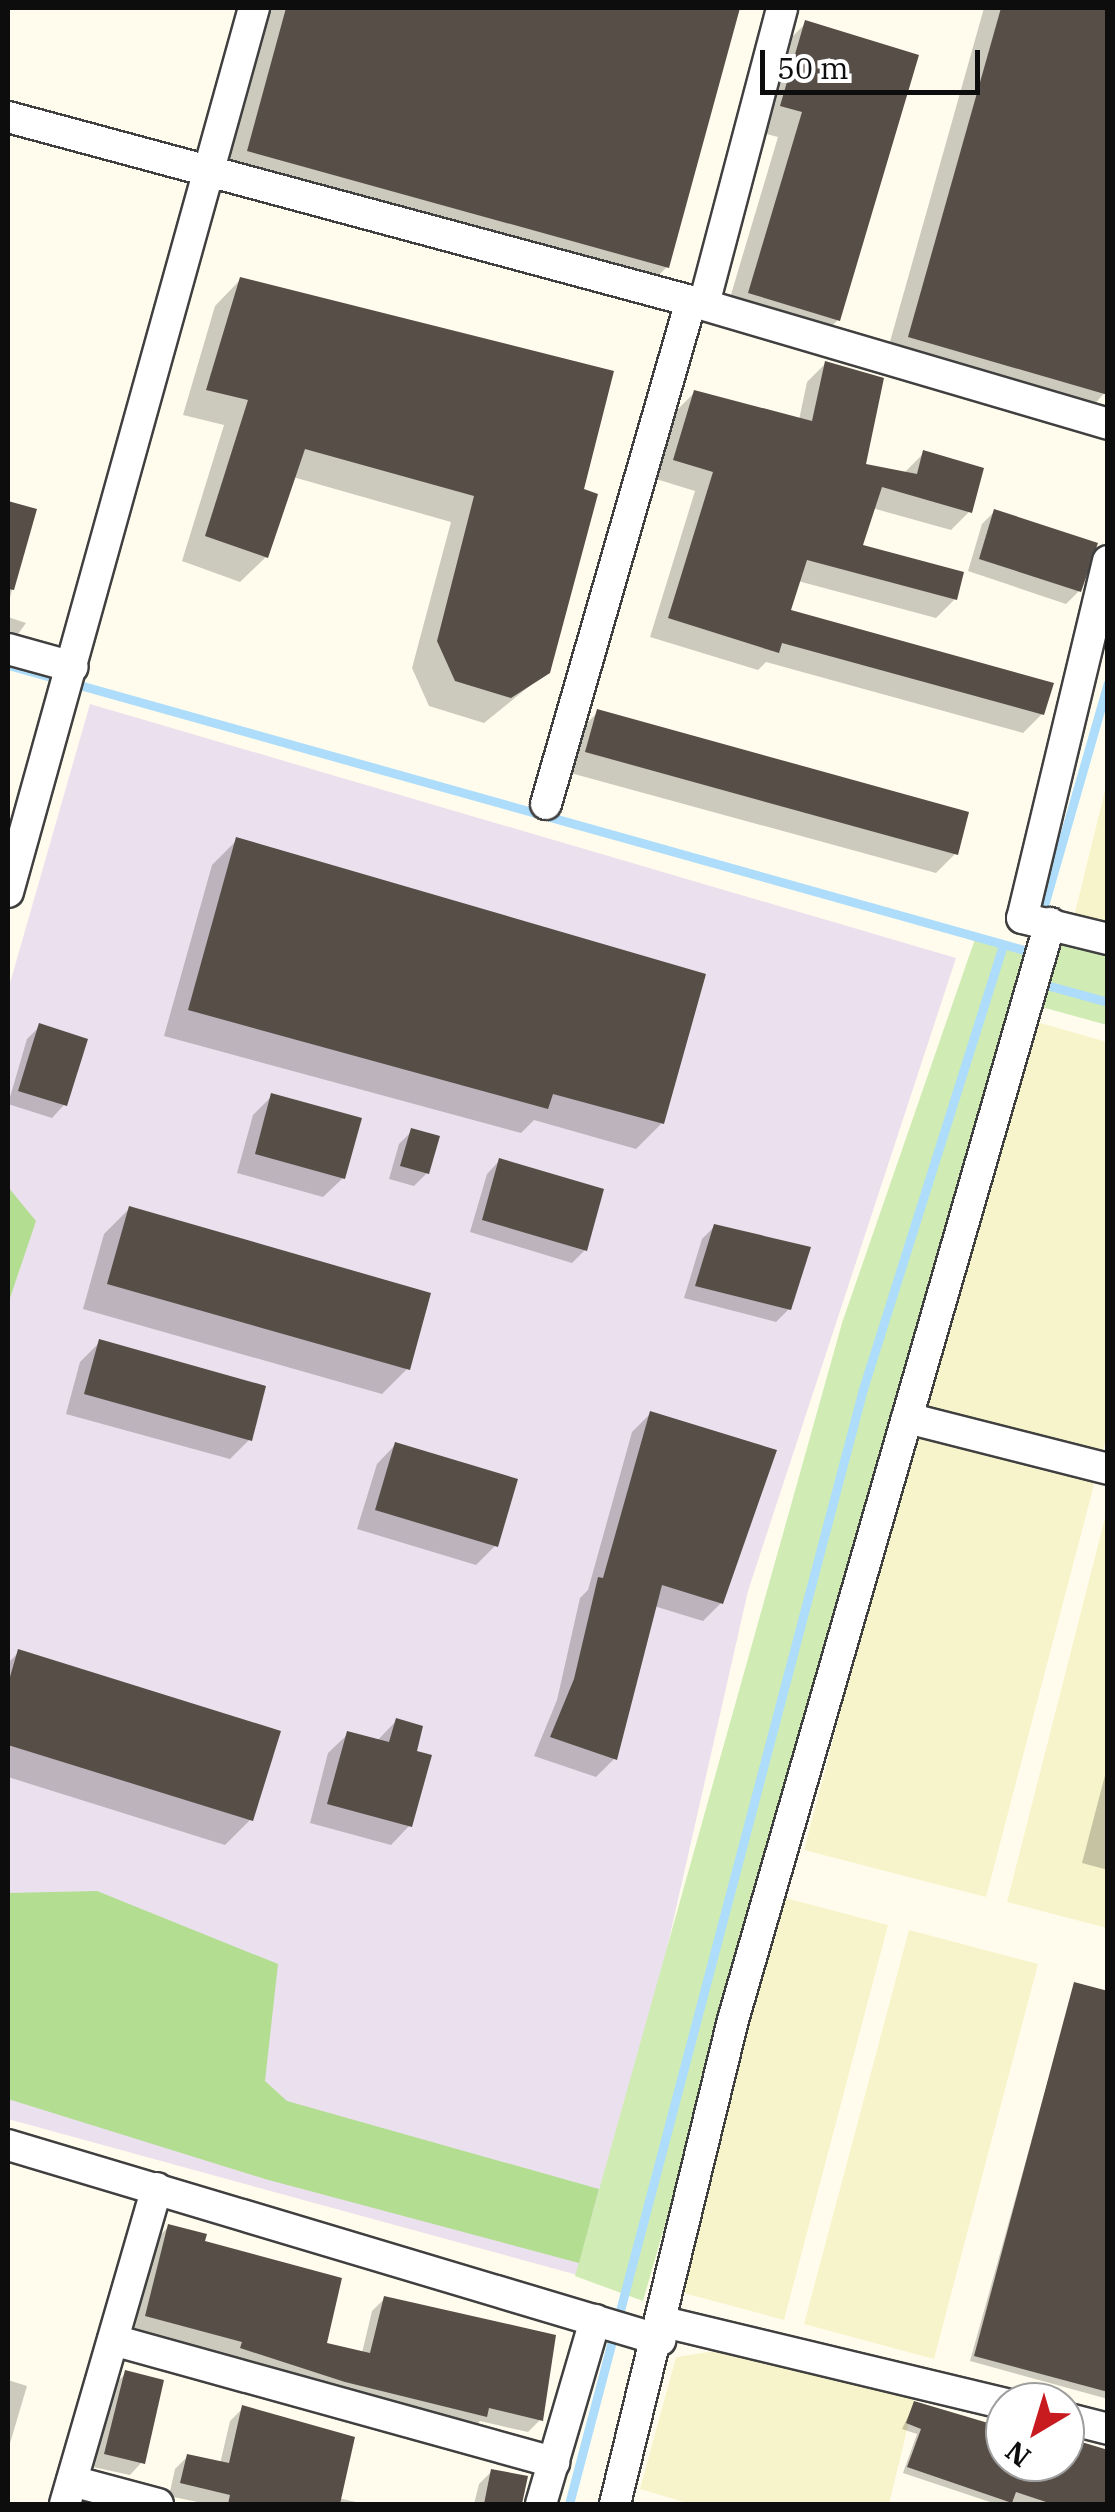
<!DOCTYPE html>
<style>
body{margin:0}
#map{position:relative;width:1115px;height:2512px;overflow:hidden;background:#fffced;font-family:"IBM Plex Serif",serif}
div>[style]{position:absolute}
.industrial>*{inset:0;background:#ebe0ed}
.farmland>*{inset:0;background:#f7f4cb}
.green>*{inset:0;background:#d0ecb4}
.forest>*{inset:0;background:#b3de92}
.shadow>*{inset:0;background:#0003}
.stream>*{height:9px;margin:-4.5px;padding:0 4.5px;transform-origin:4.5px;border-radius:4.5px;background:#adddfb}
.building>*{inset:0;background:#574e48}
.roads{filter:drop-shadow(2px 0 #404040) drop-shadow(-2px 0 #404040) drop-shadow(0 2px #404040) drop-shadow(0 -2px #404040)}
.minor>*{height:30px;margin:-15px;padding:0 15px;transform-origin:15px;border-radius:15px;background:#fff}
span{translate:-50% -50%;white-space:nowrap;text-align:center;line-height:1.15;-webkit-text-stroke:10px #fff;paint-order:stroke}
.frame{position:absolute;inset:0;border:10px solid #0d0d0d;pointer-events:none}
.north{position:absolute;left:985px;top:2382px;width:100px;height:100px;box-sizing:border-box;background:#fff;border:2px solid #9e9e9e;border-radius:50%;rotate:218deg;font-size:28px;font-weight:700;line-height:40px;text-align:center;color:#0d0d0d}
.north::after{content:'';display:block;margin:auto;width:35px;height:45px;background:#c71b20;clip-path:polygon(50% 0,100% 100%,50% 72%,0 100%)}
.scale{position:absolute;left:760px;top:50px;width:220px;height:45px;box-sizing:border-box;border:5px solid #0d0d0d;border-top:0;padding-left:12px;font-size:30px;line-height:35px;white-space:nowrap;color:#0d0d0d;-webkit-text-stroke:8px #fff;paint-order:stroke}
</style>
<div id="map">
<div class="industrial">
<div style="clip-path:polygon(90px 704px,956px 958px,748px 1591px,592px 2279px,8px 2119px,8px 990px)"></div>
</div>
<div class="farmland">
<div style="clip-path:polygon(1107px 782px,1107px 939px,1071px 929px)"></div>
<div style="clip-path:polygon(1023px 1018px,1107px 1042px,1107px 1435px,986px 1897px,804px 1850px)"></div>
<div style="clip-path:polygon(1107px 1510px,1107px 1928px,1007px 1902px)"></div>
<div style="clip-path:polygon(759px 1891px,888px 1925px,784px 2320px,654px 2285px)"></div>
<div style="clip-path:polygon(909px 1930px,1038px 1964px,934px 2359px,804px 2324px)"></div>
<div style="clip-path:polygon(715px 2351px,915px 2397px,889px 2504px,691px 2504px,640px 2489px,676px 2357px)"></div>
</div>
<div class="green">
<div style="clip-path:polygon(1047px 934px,1107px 948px,1107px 1025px,1027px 1003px)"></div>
<div style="clip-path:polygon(975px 939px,1031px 952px,643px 2301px,575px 2276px,842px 1323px)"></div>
</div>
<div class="forest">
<div style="clip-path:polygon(8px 1187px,36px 1221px,8px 1304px)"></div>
<div style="clip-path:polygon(97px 1891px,278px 1964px,265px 2081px,287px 2101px,599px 2189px,579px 2263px,265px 2179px,8px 2099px,8px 1893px)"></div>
</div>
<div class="shadow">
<div style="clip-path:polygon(269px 8px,738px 8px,667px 267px,641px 292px,223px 176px)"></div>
<div style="clip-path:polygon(984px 8px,1108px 8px,1108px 389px,1081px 419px,884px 363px)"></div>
<div style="clip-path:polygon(806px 23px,838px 320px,812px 345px,724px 318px,778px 137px,756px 131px,780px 49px)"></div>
<div style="clip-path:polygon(240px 280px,581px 490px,548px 671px,484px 723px,429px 706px,412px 668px,451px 522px,293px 477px,266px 557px,240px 582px,182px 561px,224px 425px,183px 415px,215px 306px)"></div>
<div style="clip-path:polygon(826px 363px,864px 466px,904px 473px,924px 453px,970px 511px,951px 530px,872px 508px,860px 547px,955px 599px,936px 618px,798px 581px,788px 612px,1042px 714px,1023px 733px,766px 662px,758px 670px,650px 637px,695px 491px,656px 479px,675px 412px,694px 393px,799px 420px,807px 382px)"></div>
<div style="clip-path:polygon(8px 503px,34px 511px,8px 605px)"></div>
<div style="clip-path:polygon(994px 512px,1079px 591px,1066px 604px,968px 571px,982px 524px)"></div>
<div style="clip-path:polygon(8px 617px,26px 623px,8px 648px)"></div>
<div style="clip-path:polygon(598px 712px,955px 854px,936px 873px,567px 772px,578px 732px)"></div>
<div style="clip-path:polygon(237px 840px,662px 1123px,636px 1149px,534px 1120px,521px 1133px,164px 1036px,212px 865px)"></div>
<div style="clip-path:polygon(40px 1026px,64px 1105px,52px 1118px,8px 1104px,27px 1039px)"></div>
<div style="clip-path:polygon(272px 1096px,343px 1178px,323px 1197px,237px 1173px,253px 1115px)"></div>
<div style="clip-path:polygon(412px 1131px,427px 1173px,414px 1186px,389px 1179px,399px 1144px)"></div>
<div style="clip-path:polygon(499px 1161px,585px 1250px,572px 1263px,470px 1232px,487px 1174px)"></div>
<div style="clip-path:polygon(129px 1209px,407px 1369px,382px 1394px,83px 1309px,104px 1234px)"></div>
<div style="clip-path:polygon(715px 1226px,789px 1309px,776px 1322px,684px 1298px,702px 1239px)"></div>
<div style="clip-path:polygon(100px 1342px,249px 1440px,230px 1459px,66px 1414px,80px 1362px)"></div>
<div style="clip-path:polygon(650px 1414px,721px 1603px,703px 1621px,654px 1606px,615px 1758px,596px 1777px,534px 1756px,557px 1700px,580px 1598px,588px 1590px,632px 1432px)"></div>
<div style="clip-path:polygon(396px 1444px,495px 1546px,476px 1565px,357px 1529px,377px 1464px)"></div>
<div style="clip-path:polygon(19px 1652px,251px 1819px,225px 1845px,8px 1777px,8px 1663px)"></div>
<div style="clip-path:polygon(396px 1721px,414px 1753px,410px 1825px,391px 1845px,310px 1823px,328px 1753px,348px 1734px,376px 1742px)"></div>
<div style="clip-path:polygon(1108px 1764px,1108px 1870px,1082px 1863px)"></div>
<div style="clip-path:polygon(1075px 1985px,1108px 1994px,1108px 2399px,970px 2361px)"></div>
<div style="clip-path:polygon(168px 2227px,202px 2243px,324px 2345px,362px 2353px,372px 2311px,384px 2299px,540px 2420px,528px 2432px,480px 2421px,472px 2429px,134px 2329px,156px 2240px)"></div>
<div style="clip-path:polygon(126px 2373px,142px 2462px,130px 2475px,93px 2467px,113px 2386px)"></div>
<div style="clip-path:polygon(8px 2380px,27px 2386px,8px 2450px)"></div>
<div style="clip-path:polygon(914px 2404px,1005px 2432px,1005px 2462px,1065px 2462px,1065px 2440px,1108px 2454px,1108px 2504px,996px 2504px,903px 2473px,917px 2434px,902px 2429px)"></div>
<div style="clip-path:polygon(243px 2408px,338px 2498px,365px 2504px,207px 2504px,169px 2496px,175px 2469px,188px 2456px,220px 2464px,230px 2421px)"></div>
<div style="clip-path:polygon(492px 2471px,525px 2478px,520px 2504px,474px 2504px,479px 2484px)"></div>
</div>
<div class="stream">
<div style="left:8px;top:665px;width:1062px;rotate:15.67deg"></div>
<div style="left:1041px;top:916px;width:242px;rotate:-74deg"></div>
<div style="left:1039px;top:983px;width:72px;rotate:15.4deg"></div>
<div style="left:569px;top:2504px;width:1153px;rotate:-75.23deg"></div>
<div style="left:863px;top:1389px;width:463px;rotate:-72.5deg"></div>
</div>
<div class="building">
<div style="clip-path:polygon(286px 8px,740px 8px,669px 268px,247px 151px)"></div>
<div style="clip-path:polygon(1001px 8px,1108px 8px,1108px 395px,908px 337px)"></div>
<div style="clip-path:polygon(805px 20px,919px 55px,840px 321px,748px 293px,802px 112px,780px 106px)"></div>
<div style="clip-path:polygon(240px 277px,614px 371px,584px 489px,598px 494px,550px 673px,511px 698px,455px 681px,437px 641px,474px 496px,305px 449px,268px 558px,205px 536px,248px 400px,206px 390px)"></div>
<div style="clip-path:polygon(825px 361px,884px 378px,866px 464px,917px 474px,923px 450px,984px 468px,972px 513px,882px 487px,863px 545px,964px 572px,957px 600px,807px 560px,791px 610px,1054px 683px,1044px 715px,782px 643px,779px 653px,668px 618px,713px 472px,673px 460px,694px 390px,812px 421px)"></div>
<div style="clip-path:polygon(8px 501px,37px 509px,14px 590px,8px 589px)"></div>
<div style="clip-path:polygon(994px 509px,1098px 543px,1081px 592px,979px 559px)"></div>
<div style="clip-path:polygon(597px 709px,969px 812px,958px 855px,585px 752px)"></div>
<div style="clip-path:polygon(236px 837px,706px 974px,664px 1124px,553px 1094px,548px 1109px,188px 1010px)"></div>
<div style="clip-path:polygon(39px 1023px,88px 1039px,67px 1106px,18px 1091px)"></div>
<div style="clip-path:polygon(271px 1093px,362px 1118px,345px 1179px,255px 1154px)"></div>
<div style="clip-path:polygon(411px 1128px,440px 1136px,429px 1174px,400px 1166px)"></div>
<div style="clip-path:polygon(499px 1158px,604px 1189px,587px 1251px,482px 1220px)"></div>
<div style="clip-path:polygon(129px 1206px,431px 1293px,410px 1370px,107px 1284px)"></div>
<div style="clip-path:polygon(714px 1224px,811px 1247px,791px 1310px,695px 1286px)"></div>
<div style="clip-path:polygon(99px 1339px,266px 1386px,252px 1441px,84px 1394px)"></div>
<div style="clip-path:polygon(650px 1411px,777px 1450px,723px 1604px,662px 1585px,617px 1760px,550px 1737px,574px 1679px,598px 1577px,603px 1578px)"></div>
<div style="clip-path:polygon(395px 1442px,518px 1479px,498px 1547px,375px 1510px)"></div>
<div style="clip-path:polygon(18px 1649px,281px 1731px,253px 1821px,8px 1745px,8px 1684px)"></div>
<div style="clip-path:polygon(396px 1718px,423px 1726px,417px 1751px,432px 1755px,412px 1827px,327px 1804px,347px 1731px,389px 1742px)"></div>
<div style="clip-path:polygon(1074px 1982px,1108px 1991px,1108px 2392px,974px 2356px)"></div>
<div style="clip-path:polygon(168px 2224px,207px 2234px,205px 2241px,342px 2278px,327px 2343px,370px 2353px,384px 2296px,556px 2335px,543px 2421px,489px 2408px,487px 2417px,345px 2382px,240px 2348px,242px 2342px,145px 2316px)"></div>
<div style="clip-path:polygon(125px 2370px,164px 2380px,145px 2464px,104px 2454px)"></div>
<div style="clip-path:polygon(914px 2401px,1005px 2428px,1005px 2462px,1065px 2462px,1065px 2437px,1108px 2450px,1108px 2504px,1052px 2504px,1016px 2492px,1012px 2503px,907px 2467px,921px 2429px,906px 2423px)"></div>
<div style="clip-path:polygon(242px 2405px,355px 2437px,340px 2504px,228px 2504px,230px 2495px,180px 2483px,187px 2454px,229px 2463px)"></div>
<div style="clip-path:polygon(491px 2469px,528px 2476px,522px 2504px,484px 2504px)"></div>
</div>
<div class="roads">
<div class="minor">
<div style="left:8px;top:117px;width:707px;rotate:15.08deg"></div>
<div style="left:704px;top:304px;width:306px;rotate:-75.2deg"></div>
<div style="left:1108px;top:561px;width:367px;rotate:103.5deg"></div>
<div style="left:1022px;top:918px;width:89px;rotate:13.7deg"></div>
<div style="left:8px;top:649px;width:67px;rotate:15.5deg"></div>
<div style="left:546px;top:804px;width:523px;rotate:-73.92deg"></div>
<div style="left:691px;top:301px;width:435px;rotate:16.4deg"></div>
<div style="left:8px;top:892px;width:918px;rotate:-74.45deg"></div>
<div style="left:907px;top:1418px;width:207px;rotate:14.2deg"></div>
<div style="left:8px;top:2145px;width:681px;rotate:16.65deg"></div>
<div style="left:664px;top:2322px;width:351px;rotate:13.5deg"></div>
<div style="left:113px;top:2340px;width:458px;rotate:15.5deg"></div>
<div style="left:1065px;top:2418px;width:44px;rotate:14.3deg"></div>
<div style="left:72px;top:2481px;width:89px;rotate:15deg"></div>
<div style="left:65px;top:2504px;width:329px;rotate:-73.8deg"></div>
<div style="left:541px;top:2504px;width:192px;rotate:-73.6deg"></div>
<div style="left:615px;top:2504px;width:498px;rotate:-76.3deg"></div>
<div style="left:733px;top:2020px;width:1142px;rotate:-73.88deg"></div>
</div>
</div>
<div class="frame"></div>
<div class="north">N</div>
<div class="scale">50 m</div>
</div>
